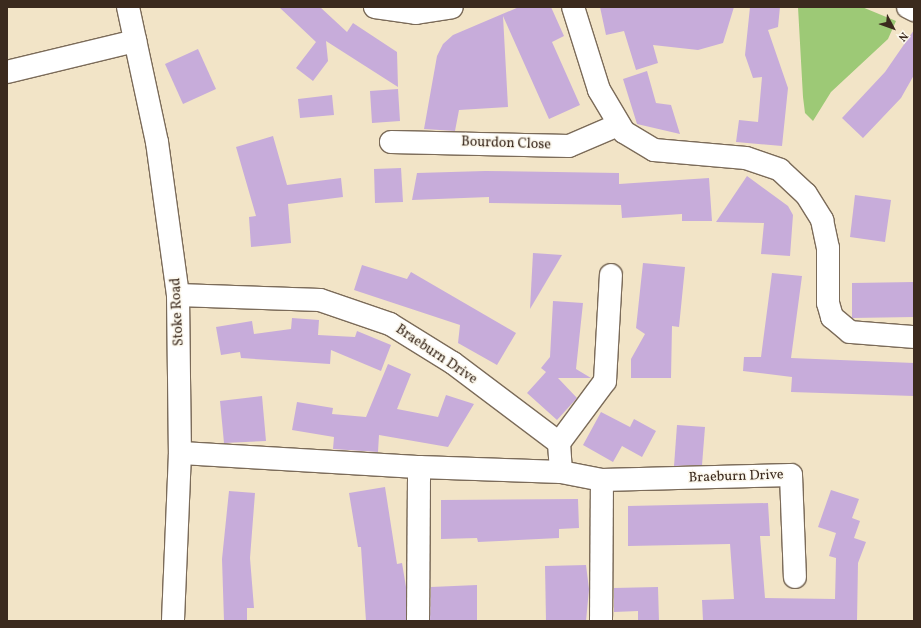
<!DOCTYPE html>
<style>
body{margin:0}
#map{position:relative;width:921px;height:628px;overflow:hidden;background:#f2e4c7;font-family:Vollkorn,serif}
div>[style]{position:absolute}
.green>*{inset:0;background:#9dc976}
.building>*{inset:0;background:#c7acda}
.roads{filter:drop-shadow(1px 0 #7b6b59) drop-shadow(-1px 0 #7b6b59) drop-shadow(0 1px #7b6b59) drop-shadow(0 -1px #7b6b59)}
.minor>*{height:22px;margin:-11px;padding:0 11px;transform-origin:11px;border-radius:11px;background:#fff}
span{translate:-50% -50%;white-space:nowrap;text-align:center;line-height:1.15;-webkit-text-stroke:3px #fbf7ec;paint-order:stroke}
.street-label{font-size:14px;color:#3b2a1e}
.frame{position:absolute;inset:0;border:8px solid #3b2a1e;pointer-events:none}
.north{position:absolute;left:873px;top:8px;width:40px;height:40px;-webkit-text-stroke:3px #fbf7ec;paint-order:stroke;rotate:131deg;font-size:11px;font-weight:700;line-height:16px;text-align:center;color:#3b2a1e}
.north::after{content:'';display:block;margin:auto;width:14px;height:18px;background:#3b2a1e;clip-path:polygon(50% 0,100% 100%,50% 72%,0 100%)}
</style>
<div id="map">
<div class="green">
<div style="clip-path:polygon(798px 7px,862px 7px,896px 21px,888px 39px,831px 92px,813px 121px,805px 113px,803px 97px)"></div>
</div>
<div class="building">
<div style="clip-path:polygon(279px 7px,320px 7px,347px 32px,353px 23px,397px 52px,398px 87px,326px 41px,328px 61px,313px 81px,296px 68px,316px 42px)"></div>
<div style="clip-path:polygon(519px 7px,551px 7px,564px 36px,552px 42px,580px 105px,549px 119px,503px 16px,508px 107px,459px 110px,455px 131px,424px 129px,437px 56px,443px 44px,453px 35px)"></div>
<div style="clip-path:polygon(600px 7px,734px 7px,723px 43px,698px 50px,653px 45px,658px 63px,636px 70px,624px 31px,606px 35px)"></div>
<div style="clip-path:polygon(750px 7px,780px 7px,778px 27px,768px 30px,788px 88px,782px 146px,736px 142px,739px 120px,758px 122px,762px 77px,753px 78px,745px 55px)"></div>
<div style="clip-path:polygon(914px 30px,914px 75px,901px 98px,863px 138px,842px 118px,885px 72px)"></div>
<div style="clip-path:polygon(198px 49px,216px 89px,183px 104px,165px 64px)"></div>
<div style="clip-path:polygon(647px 71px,656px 103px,671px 105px,680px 134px,637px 124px,623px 79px)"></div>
<div style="clip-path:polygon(398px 89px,400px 121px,372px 123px,370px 91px)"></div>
<div style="clip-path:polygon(332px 95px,334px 115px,300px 118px,298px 99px)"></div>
<div style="clip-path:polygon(273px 136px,287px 185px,341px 178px,343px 197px,288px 204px,291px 243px,251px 247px,249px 217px,256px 216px,236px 147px)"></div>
<div style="clip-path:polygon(401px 168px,403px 202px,375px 203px,374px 169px)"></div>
<div style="clip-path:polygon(485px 171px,619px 173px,619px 184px,709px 178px,712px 221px,682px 221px,682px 214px,622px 218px,621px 205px,489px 203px,489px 197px,412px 200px,417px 173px)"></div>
<div style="clip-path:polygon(747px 176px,788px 206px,793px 215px,790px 256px,761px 254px,764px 223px,716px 222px)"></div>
<div style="clip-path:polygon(855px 195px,891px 200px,885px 242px,850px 237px)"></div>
<div style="clip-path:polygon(533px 253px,562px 255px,530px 309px)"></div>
<div style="clip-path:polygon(643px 263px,685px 267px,679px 327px,672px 326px,671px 378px,631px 378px,631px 359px,645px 334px,636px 328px)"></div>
<div style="clip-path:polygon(362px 265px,407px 279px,411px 272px,516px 333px,497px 365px,458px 343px,460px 325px,354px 290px)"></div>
<div style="clip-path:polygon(772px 273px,802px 276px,791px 358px,914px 363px,914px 396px,791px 392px,792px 377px,743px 371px,744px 357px,761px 357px)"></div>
<div style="clip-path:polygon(914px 282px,914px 317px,852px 318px,852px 283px)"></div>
<div style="clip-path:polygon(553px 301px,583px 303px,576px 369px,591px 378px,558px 378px,577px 398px,557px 420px,527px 393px,546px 372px,541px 368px,550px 357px)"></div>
<div style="clip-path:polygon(292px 318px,319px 320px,318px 335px,355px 337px,357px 331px,391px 345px,381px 371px,331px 350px,330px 364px,241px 358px,240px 352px,221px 355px,216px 327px,252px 321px,254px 334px,291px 329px)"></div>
<div style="clip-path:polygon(388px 364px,411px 374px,397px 409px,438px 417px,446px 395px,474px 404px,448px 447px,379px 435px,378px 452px,333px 449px,334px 437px,292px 430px,297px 402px,333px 408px,332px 414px,366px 417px)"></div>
<div style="clip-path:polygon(262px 396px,266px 441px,224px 443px,220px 401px)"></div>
<div style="clip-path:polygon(601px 412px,630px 427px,634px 419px,656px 431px,642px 457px,622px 446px,613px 462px,583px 445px)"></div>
<div style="clip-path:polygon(677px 425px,705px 427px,702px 465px,674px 466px)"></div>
<div style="clip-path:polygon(385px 487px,397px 564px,402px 563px,406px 587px,406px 621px,366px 621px,361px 547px,358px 547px,349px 493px)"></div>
<div style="clip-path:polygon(831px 490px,859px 499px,852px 518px,860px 521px,854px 538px,866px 542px,858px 563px,857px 621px,703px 621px,702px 600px,734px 599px,730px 544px,628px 546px,628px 506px,768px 503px,770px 536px,760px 536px,765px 598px,835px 599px,836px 558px,829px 556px,836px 533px,818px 527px)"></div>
<div style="clip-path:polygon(229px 491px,255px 493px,250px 558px,254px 608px,247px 608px,247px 620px,224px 621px,222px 559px)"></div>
<div style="clip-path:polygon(578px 499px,579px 528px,559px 529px,559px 538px,478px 542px,477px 538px,441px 539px,441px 500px)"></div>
<div style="clip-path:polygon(586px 565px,589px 589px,586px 621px,546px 621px,545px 566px)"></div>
<div style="clip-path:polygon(477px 585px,477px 621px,430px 621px,431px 587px)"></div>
<div style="clip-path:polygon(658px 587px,659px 621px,638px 621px,638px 611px,614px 612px,614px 588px)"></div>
</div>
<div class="roads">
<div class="minor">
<div style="left:128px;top:7px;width:138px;rotate:77.9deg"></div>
<div style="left:157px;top:142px;width:154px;rotate:82.2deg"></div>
<div style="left:178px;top:295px;width:158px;rotate:89.3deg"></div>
<div style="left:180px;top:453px;width:168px;rotate:92.4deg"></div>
<div style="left:375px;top:7px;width:41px;rotate:8.3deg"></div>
<div style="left:416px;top:13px;width:36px;rotate:-9deg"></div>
<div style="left:573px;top:7px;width:87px;rotate:72.6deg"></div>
<div style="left:599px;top:90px;width:49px;rotate:59.2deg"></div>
<div style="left:624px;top:132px;width:35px;rotate:31deg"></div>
<div style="left:654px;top:150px;width:92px;rotate:5deg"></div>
<div style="left:746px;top:158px;width:36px;rotate:19deg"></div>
<div style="left:780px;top:170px;width:35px;rotate:43deg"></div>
<div style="left:806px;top:194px;width:31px;rotate:58deg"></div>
<div style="left:822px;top:220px;width:29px;rotate:78deg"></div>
<div style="left:828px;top:248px;width:55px;rotate:90deg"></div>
<div style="left:828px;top:303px;width:15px;rotate:74deg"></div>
<div style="left:832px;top:317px;width:23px;rotate:40deg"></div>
<div style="left:850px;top:332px;width:64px;rotate:4.5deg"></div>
<div style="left:908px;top:7px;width:7px;rotate:27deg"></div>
<div style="left:7px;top:72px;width:132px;rotate:-13.6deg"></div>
<div style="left:391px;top:142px;width:178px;rotate:1.3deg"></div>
<div style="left:569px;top:146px;width:53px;rotate:-23.2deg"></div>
<div style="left:178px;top:295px;width:142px;rotate:2deg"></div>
<div style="left:320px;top:300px;width:74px;rotate:18.9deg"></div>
<div style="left:390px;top:324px;width:74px;rotate:31.8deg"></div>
<div style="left:453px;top:363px;width:133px;rotate:37deg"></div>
<div style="left:559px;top:443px;width:29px;rotate:86deg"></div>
<div style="left:559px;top:443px;width:77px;rotate:-53.4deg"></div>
<div style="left:605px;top:381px;width:106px;rotate:-86.8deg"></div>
<div style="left:180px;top:453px;width:239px;rotate:3.4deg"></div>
<div style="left:418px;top:621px;width:154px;rotate:-89.6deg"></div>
<div style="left:419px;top:467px;width:142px;rotate:2deg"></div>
<div style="left:561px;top:472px;width:42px;rotate:11deg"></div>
<div style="left:602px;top:480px;width:189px;rotate:-1.5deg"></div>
<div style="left:791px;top:475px;width:102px;rotate:87.8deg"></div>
<div style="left:601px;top:621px;width:141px;rotate:-89.6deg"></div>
</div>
</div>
<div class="street-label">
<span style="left:506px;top:144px;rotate:2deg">Bourdon Close</span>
<span style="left:178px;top:312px;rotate:-93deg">Stoke Road</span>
<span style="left:436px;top:355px;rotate:34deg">Braeburn Drive</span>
<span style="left:736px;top:477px;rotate:-2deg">Braeburn Drive</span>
</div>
<div class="frame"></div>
<div class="north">N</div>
</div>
